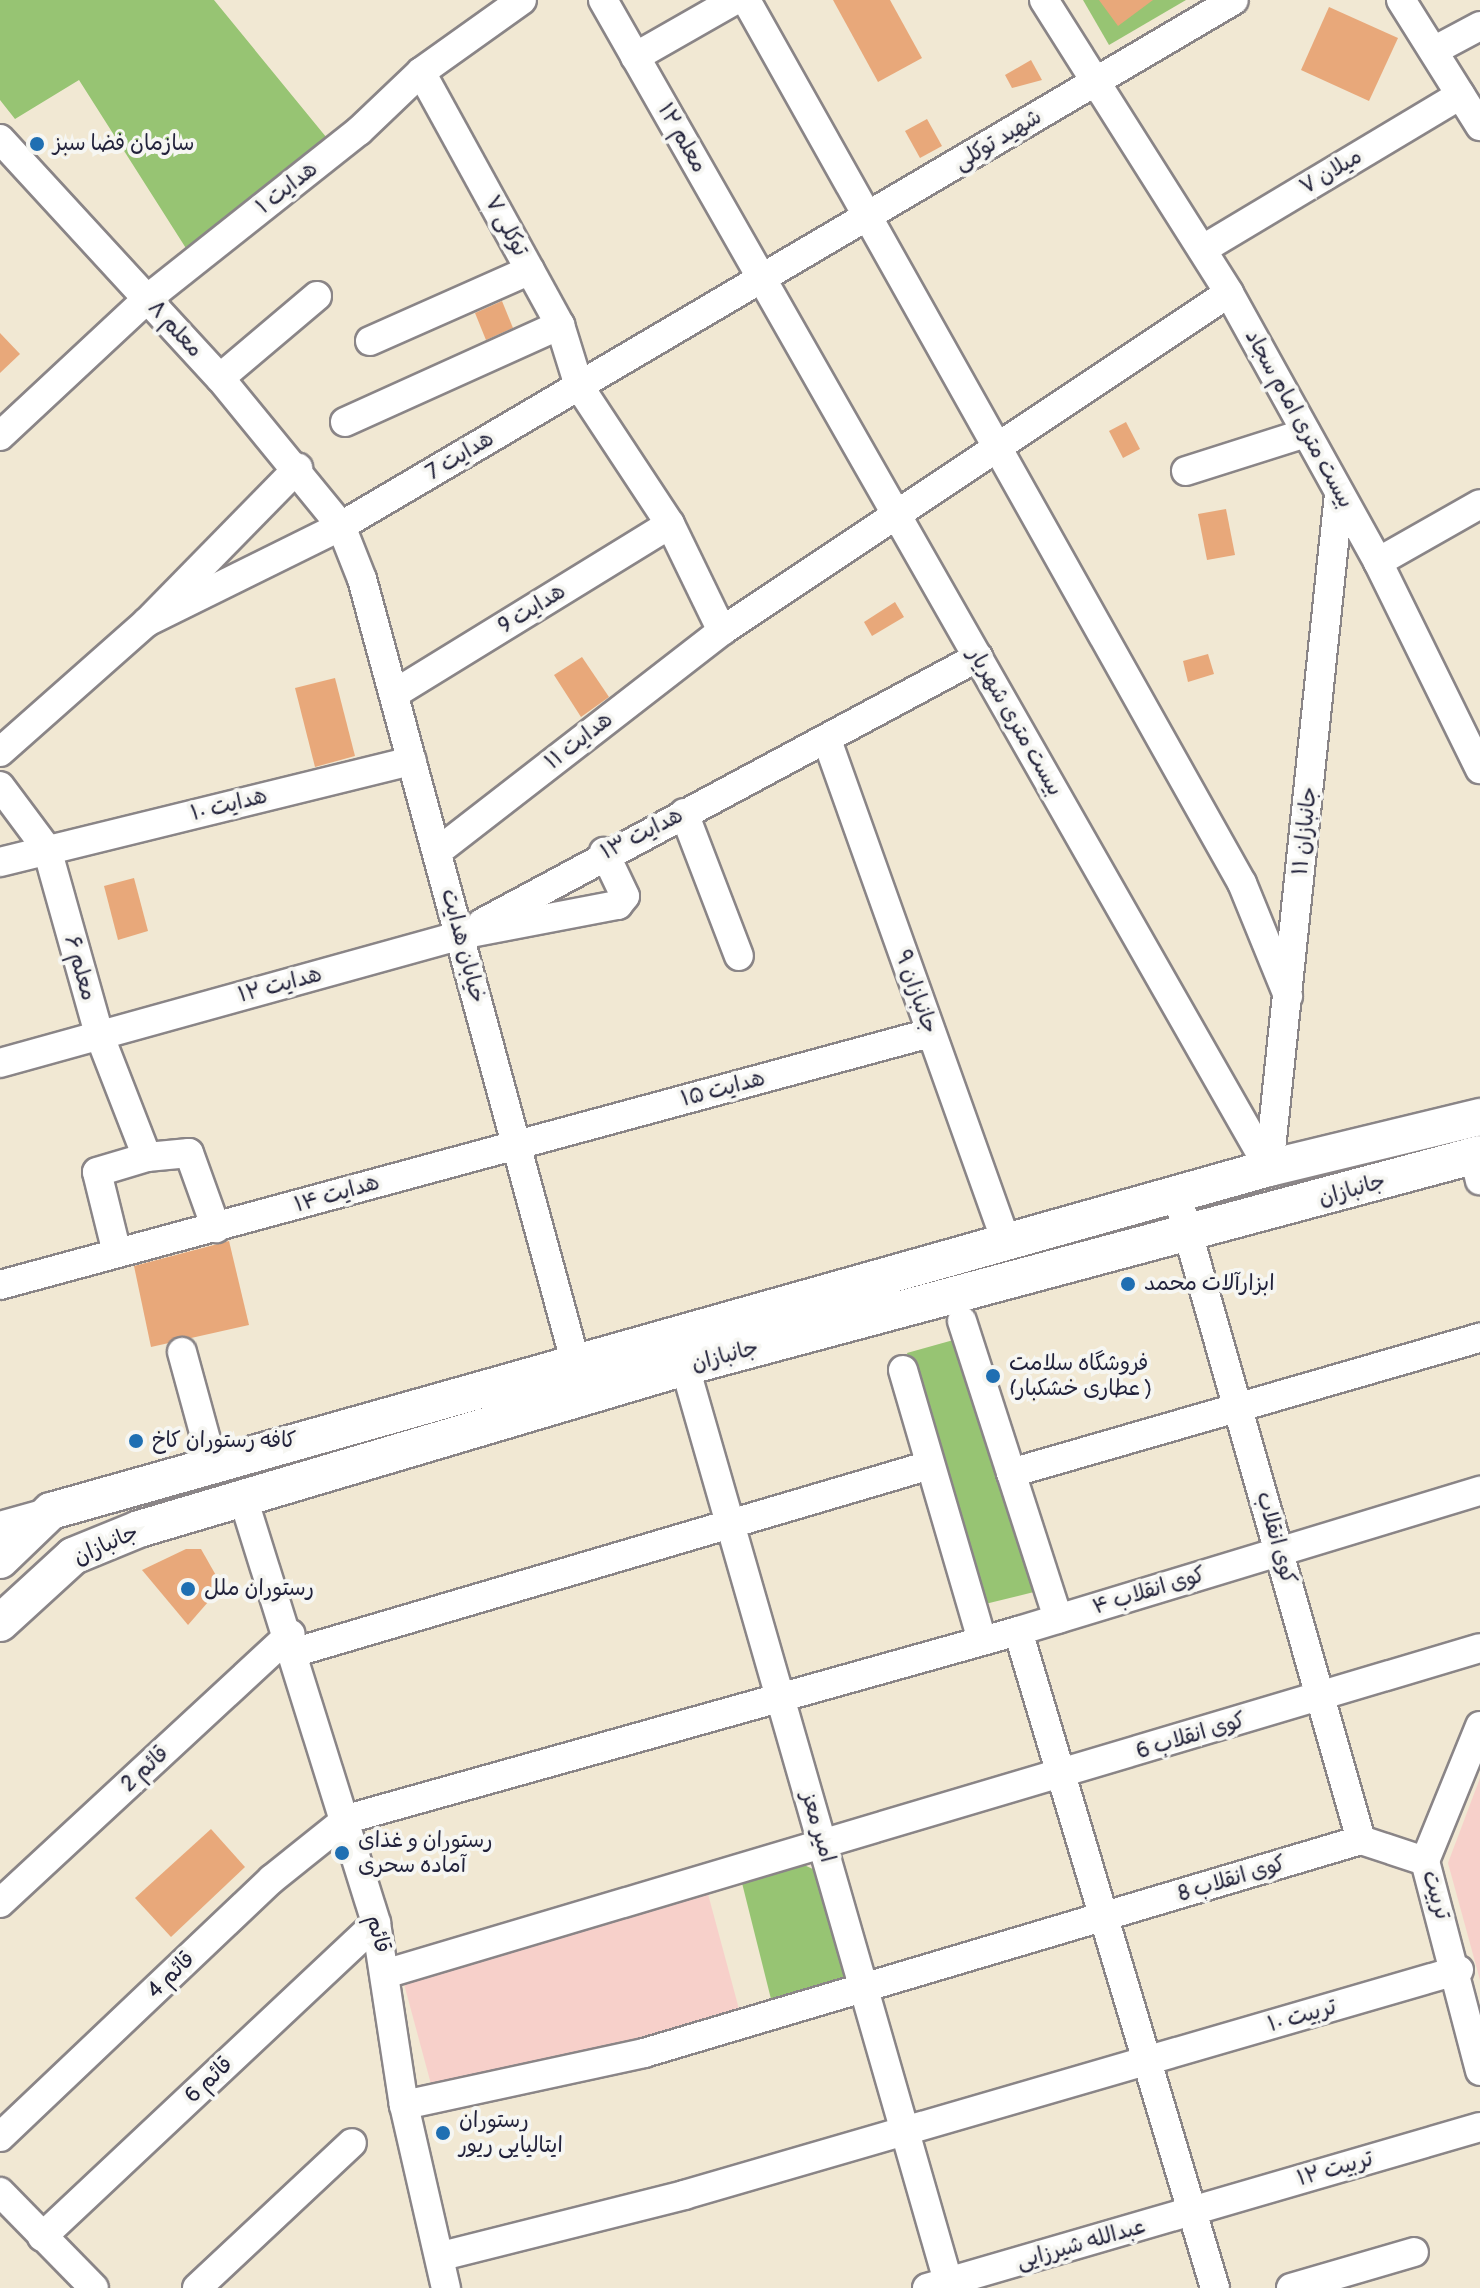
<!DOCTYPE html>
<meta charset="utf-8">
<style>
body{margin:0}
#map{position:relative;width:1480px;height:2288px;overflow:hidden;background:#f1e8d3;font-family:Pangolin,"Playpen Sans Arabic",sans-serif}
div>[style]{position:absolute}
.built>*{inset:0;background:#f7d0ca}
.green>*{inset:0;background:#97c473}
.building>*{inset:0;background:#e8a87a}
.roads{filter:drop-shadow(2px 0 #8a8587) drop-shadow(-2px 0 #8a8587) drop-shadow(0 2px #8a8587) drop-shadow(0 -2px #8a8587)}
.minor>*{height:28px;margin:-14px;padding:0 14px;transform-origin:14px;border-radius:14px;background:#fff}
.major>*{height:36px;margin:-18px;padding:0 18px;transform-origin:18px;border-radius:18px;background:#fff}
.dots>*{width:22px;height:22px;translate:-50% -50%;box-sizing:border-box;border:4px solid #f6f6f2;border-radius:50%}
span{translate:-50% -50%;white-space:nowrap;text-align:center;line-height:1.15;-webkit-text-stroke:8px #f6f6f2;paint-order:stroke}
.street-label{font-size:22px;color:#22223b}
.poi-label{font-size:22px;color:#22223b}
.left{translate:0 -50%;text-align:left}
</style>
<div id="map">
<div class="built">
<div style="clip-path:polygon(1480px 1778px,1480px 1980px,1448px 1863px)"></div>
<div style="clip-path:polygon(708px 1894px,739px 2009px,435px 2099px,404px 1984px)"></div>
</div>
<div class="green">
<div style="clip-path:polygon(0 0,214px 0,331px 143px,189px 253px,79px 80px,15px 119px,0 100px)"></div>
<div style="clip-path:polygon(1083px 0,1186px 0,1109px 45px)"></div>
<div style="clip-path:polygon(957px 1339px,1034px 1592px,981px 1605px,907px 1353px)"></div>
<div style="clip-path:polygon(802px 1864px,815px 1870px,846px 1973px,839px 1986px,772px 2003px,741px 1879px)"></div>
</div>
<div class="building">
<div style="clip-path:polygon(833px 0,890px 0,922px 58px,878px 82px)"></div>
<div style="clip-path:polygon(1099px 0,1153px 0,1118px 26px)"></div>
<div style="clip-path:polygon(1329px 7px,1398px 38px,1369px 101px,1301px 70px)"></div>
<div style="clip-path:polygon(1031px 60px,1042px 80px,1012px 88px,1005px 75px)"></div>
<div style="clip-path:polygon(927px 119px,942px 146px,920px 158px,905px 131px)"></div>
<div style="clip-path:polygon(502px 301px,513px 328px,486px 340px,475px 313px)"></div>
<div style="clip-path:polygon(0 333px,20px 354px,0 373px)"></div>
<div style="clip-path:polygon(1126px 422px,1140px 449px,1123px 458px,1109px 431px)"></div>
<div style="clip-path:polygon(1226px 509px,1235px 555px,1207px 560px,1198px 514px)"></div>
<div style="clip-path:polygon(895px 602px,904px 617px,872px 636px,864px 622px)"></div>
<div style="clip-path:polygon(1208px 654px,1214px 674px,1188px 682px,1183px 661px)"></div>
<div style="clip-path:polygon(582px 657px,609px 697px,581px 717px,554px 675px)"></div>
<div style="clip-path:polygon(335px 678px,355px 756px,315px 767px,295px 688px)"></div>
<div style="clip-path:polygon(134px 878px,148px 931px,118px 940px,104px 886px)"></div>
<div style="clip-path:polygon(229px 1241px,249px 1325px,151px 1347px,134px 1266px)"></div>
<div style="clip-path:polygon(186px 1549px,201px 1549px,222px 1586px,188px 1625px,142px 1570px)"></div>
<div style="clip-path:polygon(211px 1829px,245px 1867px,171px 1937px,135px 1898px)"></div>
</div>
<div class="roads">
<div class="minor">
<div style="left:603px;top:0;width:1345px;rotate:60.31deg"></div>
<div style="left:746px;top:0;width:1013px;rotate:60.68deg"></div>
<div style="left:1242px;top:883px;width:122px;rotate:67.8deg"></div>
<div style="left:1044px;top:0;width:347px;rotate:57.7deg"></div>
<div style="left:1229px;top:293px;width:308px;rotate:61deg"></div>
<div style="left:1378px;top:562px;width:231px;rotate:63.8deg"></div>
<div style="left:1401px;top:0;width:149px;rotate:57.9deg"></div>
<div style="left:1435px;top:50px;width:51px;rotate:-28.1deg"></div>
<div style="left:635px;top:57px;width:115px;rotate:-29.7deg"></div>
<div style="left:421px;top:72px;width:289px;rotate:61.2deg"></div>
<div style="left:560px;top:325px;width:64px;rotate:72.7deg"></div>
<div style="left:579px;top:386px;width:165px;rotate:56.6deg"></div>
<div style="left:670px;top:524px;width:119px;rotate:64.1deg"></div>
<div style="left:0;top:139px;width:325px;rotate:47.4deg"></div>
<div style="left:220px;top:378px;width:191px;rotate:50.7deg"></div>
<div style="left:341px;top:526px;width:57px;rotate:68.4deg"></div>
<div style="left:362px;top:579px;width:818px;rotate:74.76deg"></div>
<div style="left:1203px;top:249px;width:300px;rotate:-30.9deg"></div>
<div style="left:370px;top:341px;width:175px;rotate:-23.9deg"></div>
<div style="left:220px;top:378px;width:127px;rotate:-40.2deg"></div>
<div style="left:345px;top:422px;width:236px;rotate:-24.3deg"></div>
<div style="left:0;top:436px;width:201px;rotate:-43deg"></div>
<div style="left:147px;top:299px;width:270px;rotate:-38.4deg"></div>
<div style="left:359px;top:131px;width:86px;rotate:-43.6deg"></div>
<div style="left:421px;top:72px;width:124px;rotate:-35.5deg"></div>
<div style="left:1186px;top:471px;width:126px;rotate:-17.6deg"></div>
<div style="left:1378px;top:562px;width:117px;rotate:-29.6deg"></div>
<div style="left:147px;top:622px;width:216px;rotate:-26.3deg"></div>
<div style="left:341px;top:526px;width:1036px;rotate:-30.5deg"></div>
<div style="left:394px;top:694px;width:324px;rotate:-31.6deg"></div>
<div style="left:827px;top:740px;width:535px;rotate:70.35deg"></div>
<div style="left:0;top:752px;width:196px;rotate:-41.5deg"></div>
<div style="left:147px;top:622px;width:216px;rotate:-45.6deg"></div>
<div style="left:0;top:786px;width:79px;rotate:53.3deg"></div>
<div style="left:47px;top:849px;width:192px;rotate:74.3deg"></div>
<div style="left:99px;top:1034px;width:132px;rotate:68.7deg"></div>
<div style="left:684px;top:813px;width:153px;rotate:69deg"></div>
<div style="left:437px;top:852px;width:361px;rotate:-37.8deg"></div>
<div style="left:722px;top:631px;width:609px;rotate:-33.69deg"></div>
<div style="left:0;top:862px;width:424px;rotate:-13.8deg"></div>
<div style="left:482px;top:923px;width:563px;rotate:-28.2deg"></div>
<div style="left:0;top:1063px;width:477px;rotate:-15.5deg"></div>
<div style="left:460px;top:935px;width:161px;rotate:-10.8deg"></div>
<div style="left:618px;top:905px;width:11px;rotate:-52deg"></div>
<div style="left:625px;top:896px;width:49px;rotate:-115.5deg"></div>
<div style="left:1474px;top:1155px;width:26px;rotate:77deg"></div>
<div style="left:1269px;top:1168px;width:678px;rotate:-84.07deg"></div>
<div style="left:1177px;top:1195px;width:671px;rotate:74.08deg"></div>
<div style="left:117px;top:1253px;width:83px;rotate:-103.9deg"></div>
<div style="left:97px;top:1172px;width:52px;rotate:-16.7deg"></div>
<div style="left:147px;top:1157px;width:42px;rotate:-5.4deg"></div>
<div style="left:189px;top:1153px;width:80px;rotate:70.2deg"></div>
<div style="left:0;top:1285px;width:964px;rotate:-15.16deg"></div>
<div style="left:962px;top:1321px;width:313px;rotate:72.1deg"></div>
<div style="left:182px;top:1352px;width:121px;rotate:74.7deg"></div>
<div style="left:685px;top:1367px;width:958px;rotate:73.95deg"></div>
<div style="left:903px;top:1370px;width:282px;rotate:73.7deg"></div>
<div style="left:1011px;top:1473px;width:488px;rotate:-16.1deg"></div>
<div style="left:243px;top:1498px;width:445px;rotate:72.6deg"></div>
<div style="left:376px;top:1923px;width:184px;rotate:81.3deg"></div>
<div style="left:404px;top:2105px;width:188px;rotate:77.1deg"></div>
<div style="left:0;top:1526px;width:52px;rotate:-15.6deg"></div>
<div style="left:1018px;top:1631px;width:686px;rotate:73.31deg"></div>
<div style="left:296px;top:1652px;width:661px;rotate:-16.43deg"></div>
<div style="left:1480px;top:1726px;width:146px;rotate:112.2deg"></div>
<div style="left:1425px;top:1861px;width:217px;rotate:75.3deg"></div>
<div style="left:1361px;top:1840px;width:67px;rotate:18.2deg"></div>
<div style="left:0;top:1903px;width:396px;rotate:-42.8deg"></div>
<div style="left:388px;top:1973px;width:1139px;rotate:-16.57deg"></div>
<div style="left:404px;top:2105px;width:246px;rotate:-12.2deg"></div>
<div style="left:644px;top:2053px;width:748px;rotate:-16.55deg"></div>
<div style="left:0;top:2137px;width:375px;rotate:-43.5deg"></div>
<div style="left:272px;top:1879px;width:96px;rotate:-38.7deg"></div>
<div style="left:347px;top:1819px;width:697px;rotate:-15.65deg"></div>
<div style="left:1018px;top:1631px;width:483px;rotate:-16.9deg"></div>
<div style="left:0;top:2192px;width:134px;rotate:45.6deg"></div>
<div style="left:42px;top:2237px;width:458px;rotate:-43.2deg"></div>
<div style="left:442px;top:2256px;width:250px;rotate:-14.1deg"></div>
<div style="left:684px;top:2195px;width:807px;rotate:-16.19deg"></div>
<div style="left:197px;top:2288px;width:212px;rotate:-43.1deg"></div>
<div style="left:927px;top:2288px;width:576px;rotate:-16.23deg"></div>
<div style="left:1291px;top:2288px;width:128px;rotate:-16.3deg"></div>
</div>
<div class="major">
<div style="left:0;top:1560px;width:71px;rotate:-43.9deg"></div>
<div style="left:51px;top:1511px;width:1265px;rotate:-15.73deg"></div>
<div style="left:1269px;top:1168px;width:217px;rotate:-13.6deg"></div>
<div style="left:0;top:1623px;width:99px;rotate:-42.5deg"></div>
<div style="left:73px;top:1556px;width:71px;rotate:-22.2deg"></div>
<div style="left:139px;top:1529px;width:570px;rotate:-16.53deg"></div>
<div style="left:685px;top:1367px;width:823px;rotate:-15deg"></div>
</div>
</div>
<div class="dots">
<div style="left:37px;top:144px;background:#1f6fb2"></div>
<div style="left:1128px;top:1284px;background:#1f6fb2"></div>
<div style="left:993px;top:1376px;background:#1f6fb2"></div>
<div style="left:136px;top:1441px;background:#1f6fb2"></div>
<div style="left:188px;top:1589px;background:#1f6fb2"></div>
<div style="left:342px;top:1853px;background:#1f6fb2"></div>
<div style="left:443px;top:2133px;background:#1f6fb2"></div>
</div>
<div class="street-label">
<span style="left:682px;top:138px;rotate:60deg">معلم ۱۲</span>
<span style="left:998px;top:140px;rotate:-31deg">شهید توکلی</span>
<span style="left:1331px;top:172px;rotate:-31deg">میلان ۷</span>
<span style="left:287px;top:188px;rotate:-38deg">هدایت ۱</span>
<span style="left:506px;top:226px;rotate:61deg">توکلی ۷</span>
<span style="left:175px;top:329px;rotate:47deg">معلم ۸</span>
<span style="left:1299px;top:419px;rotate:61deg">بیست متری امام سجاد</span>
<span style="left:460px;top:456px;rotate:-31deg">هدایت 7</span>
<span style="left:532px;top:609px;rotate:-32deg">هدایت 9</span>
<span style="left:1015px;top:722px;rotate:60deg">بیست متری شهریار</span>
<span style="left:579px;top:741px;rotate:-38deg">هدایت ۱۱</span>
<span style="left:229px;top:805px;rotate:-14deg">هدایت ۱۰</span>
<span style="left:1305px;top:831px;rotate:-84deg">جانبازان ۱۱</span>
<span style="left:642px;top:834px;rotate:-27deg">هدایت ۱۳</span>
<span style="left:463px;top:946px;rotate:75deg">خیابان هدایت</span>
<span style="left:80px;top:968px;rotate:74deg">معلم ۶</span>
<span style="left:280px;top:985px;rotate:-15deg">هدایت ۱۲</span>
<span style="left:916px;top:992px;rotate:70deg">جانبازان ۹</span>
<span style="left:723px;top:1089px;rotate:-15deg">هدایت ۱۵</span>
<span style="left:1352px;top:1190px;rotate:-16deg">جانبازان</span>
<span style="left:337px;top:1194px;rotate:-16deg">هدایت ۱۴</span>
<span style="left:725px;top:1356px;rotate:-15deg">جانبازان</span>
<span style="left:1276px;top:1538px;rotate:74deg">کوی انقلاب</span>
<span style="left:106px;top:1545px;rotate:-24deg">جانبازان</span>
<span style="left:1149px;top:1591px;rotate:-17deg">کوی انقلاب ۴</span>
<span style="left:1191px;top:1736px;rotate:-17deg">کوی انقلاب 6</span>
<span style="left:145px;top:1769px;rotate:-43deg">قائم 2</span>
<span style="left:818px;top:1827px;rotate:74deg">امیر معز</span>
<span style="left:1232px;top:1879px;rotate:-17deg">کوی انقلاب 8</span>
<span style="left:1436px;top:1895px;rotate:73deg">تربیت</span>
<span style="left:378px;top:1934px;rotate:75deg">قائم</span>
<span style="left:171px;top:1975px;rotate:-44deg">قائم 4</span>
<span style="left:1302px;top:2016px;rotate:-16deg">تربیت ۱۰</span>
<span style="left:209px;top:2080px;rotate:-43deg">قائم 6</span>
<span style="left:1335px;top:2169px;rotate:-16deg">تربیت ۱۲</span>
<span style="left:1081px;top:2244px;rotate:-16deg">عبدالله شیرزایی</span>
</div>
<div class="poi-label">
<span class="left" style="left:53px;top:144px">سازمان فضا سبز</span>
<span class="left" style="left:1144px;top:1284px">ابزارآلات محمد</span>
<span class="left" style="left:1009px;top:1376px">فروشگاه سلامت<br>(عطاری خشکبار )</span>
<span class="left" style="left:152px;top:1441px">کافه رستوران کاخ</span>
<span class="left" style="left:204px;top:1589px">رستوران ملل</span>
<span class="left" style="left:358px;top:1853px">رستوران و غذای<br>آماده سحری</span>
<span class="left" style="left:459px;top:2133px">رستوران<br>ایتالیایی ریور</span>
</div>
</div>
